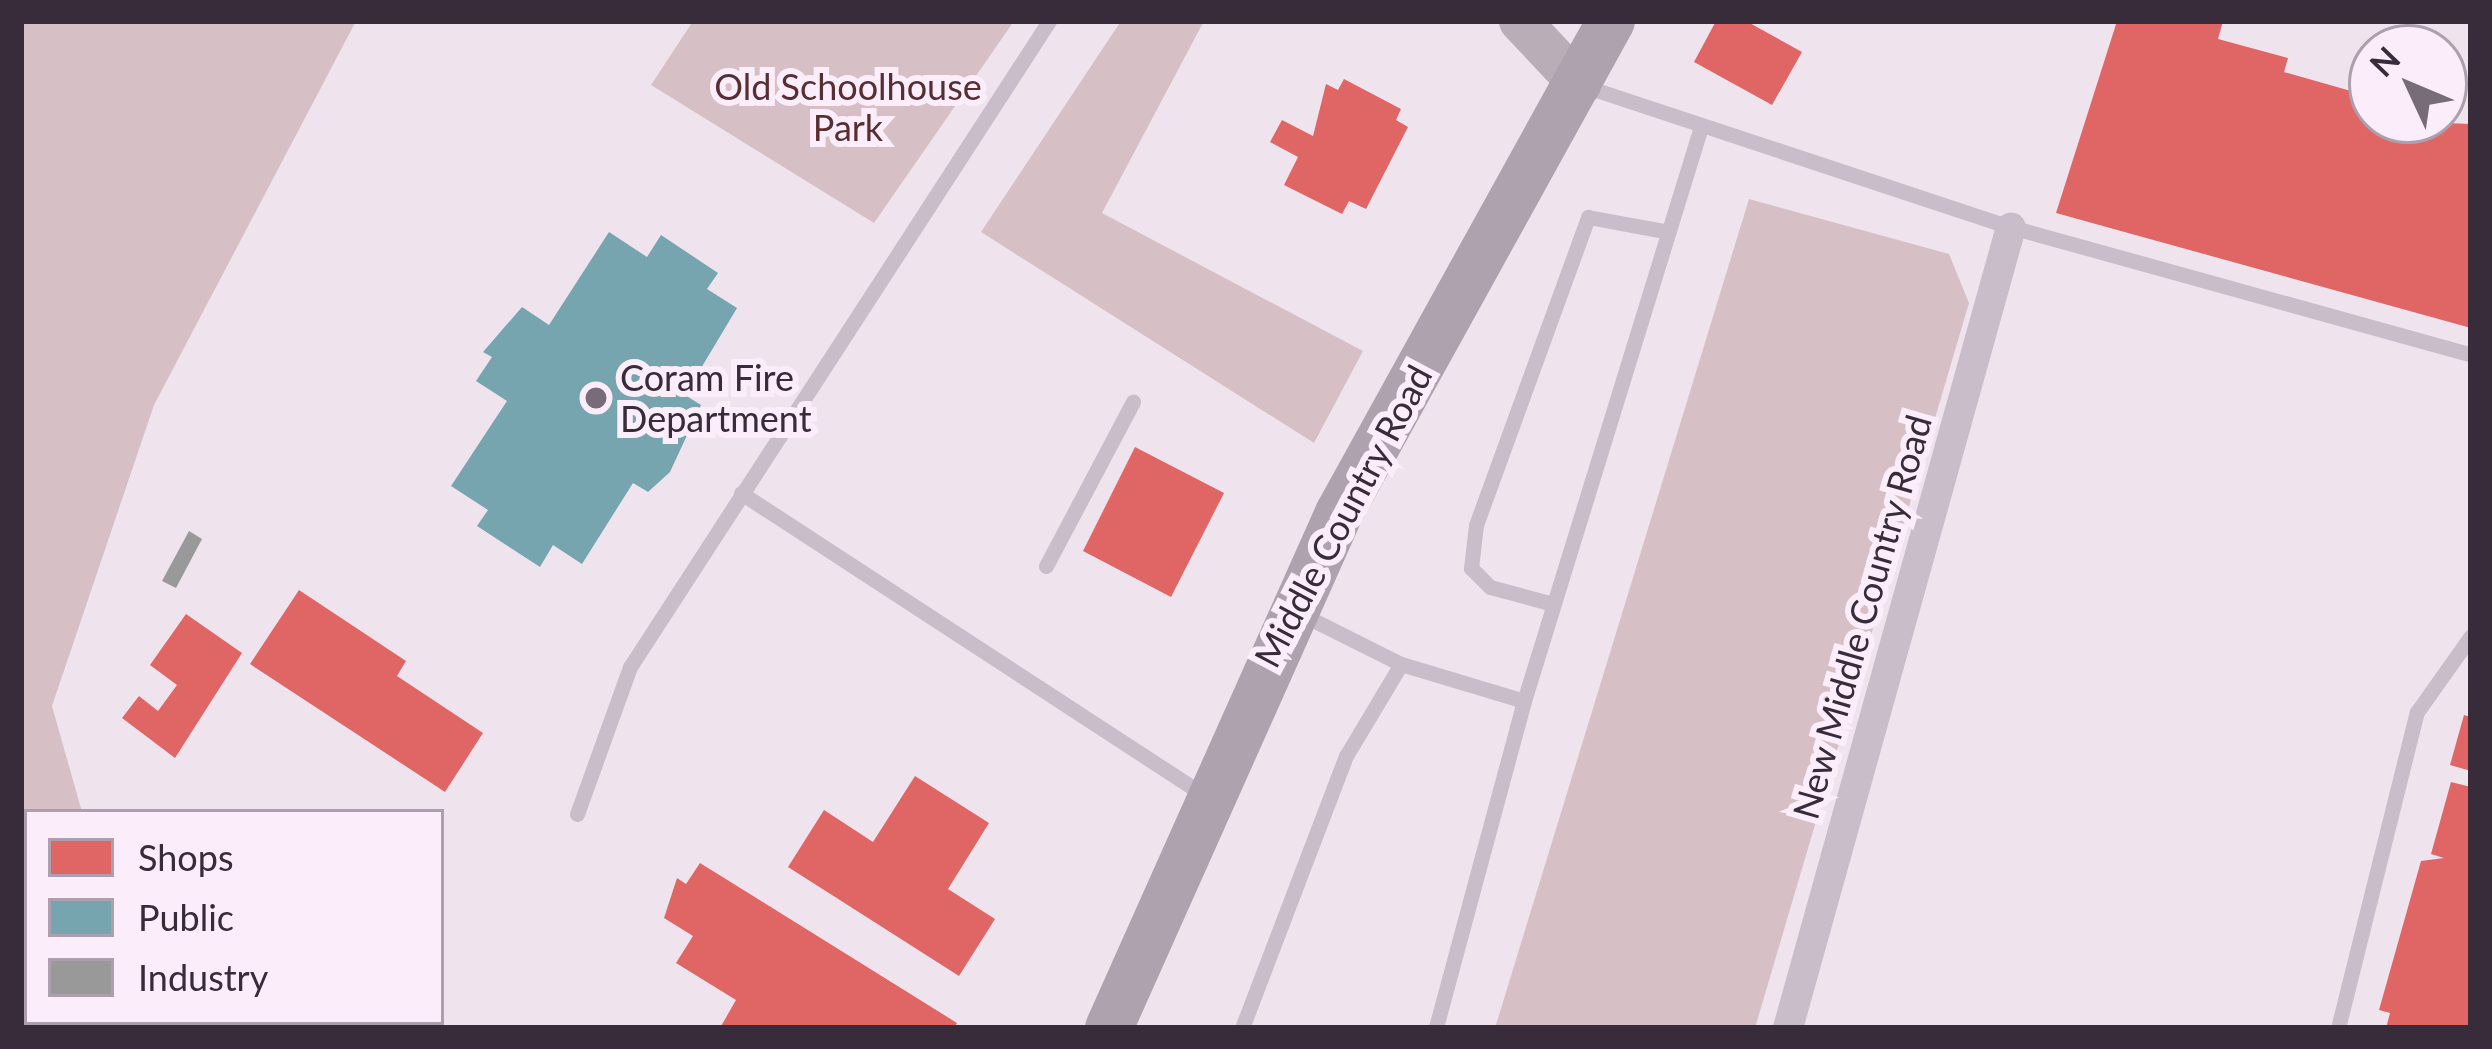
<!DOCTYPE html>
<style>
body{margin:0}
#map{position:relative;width:2492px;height:1049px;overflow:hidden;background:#efe4ee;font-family:Lato,sans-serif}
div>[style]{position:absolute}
.green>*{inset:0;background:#d7bfc6}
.shops>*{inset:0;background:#e06666}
.public>*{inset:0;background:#76a5af}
.industry>*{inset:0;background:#999}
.lane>*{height:15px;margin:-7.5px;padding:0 7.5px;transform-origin:7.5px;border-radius:7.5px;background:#c8bdc9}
.street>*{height:30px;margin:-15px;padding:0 15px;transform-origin:15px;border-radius:15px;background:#c8bdc9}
.secondary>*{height:42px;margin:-21px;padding:0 21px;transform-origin:21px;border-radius:21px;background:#b9aeb8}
.primary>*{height:48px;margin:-24px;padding:0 24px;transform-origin:24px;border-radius:24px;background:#ada2ad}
.dots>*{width:33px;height:33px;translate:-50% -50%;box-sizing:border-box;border:6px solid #fbedfa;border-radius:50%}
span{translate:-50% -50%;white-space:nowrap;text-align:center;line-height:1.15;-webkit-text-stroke:12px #fbedfa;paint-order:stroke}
.park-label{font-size:36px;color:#592e33}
.poi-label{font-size:36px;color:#382b3a}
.left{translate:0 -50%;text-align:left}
.street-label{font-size:36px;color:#382b3a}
.frame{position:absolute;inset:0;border:24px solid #382b3a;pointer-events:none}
.legend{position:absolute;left:24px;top:809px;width:420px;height:216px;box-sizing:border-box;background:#fbedfa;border:3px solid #ad9fad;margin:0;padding:15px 21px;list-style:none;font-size:36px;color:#382b3a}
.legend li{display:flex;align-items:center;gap:24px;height:60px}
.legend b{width:60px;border:3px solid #ad9fad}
.north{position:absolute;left:2348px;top:24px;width:120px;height:120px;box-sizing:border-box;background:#fbedfa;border:3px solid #ad9fad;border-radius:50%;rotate:314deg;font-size:33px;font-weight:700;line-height:48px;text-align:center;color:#382b3a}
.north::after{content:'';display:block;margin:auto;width:42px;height:54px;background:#786c79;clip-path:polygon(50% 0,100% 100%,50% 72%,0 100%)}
</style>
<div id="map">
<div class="green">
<div style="clip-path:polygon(21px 21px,356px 21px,154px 405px,52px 706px,82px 812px,27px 812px,27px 1022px,300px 1028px,21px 1028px)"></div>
<div style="clip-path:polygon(693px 21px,1014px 21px,874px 223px,651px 85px)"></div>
<div style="clip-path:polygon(1121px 21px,1204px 21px,1102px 213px,1363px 351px,1314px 443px,981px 232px)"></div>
<div style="clip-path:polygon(1749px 199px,1949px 254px,1969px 303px,1755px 1028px,1495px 1028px)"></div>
</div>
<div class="shops">
<div style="clip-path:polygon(1716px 21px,1746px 21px,1802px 52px,1772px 105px,1694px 62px)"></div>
<div style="clip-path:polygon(2117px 21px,2223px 21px,2218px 39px,2288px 58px,2284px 72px,2372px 97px,2372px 120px,2471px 124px,2471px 328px,2056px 213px)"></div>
<div style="clip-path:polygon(1344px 79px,1401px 109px,1396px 120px,1408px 127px,1366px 209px,1349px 201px,1342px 214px,1284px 185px,1298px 157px,1270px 142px,1282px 120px,1313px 136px,1326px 84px,1338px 90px)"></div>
<div style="clip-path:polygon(1135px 447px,1224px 493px,1171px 597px,1083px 551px)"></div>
<div style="clip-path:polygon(299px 590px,406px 661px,397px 676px,483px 733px,445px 792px,250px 664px)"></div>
<div style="clip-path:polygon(186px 614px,242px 653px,175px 758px,122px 718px,139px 696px,158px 711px,177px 685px,150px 665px)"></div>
<div style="clip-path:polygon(2464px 715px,2471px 717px,2471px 771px,2450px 765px)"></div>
<div style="clip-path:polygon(915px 776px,989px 823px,948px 889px,995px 919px,959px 976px,788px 867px,824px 810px,873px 842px)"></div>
<div style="clip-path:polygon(2451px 782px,2471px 787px,2471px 1028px,2386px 1028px,2390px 1013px,2379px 1010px,2421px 861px,2444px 858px,2431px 854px)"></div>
<div style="clip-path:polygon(700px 863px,957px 1023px,954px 1028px,720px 1028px,736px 1000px,676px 963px,693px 936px,664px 918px,677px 878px,686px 884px)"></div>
</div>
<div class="public">
<div style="clip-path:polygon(609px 232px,647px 257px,661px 235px,718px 273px,707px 289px,737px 308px,685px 395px,701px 405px,670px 472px,648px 492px,633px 483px,582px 564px,553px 545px,540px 567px,477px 526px,488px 510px,451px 486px,507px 401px,476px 381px,492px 357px,483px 352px,522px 307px,549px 325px)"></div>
</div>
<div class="industry">
<div style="clip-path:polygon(189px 531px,202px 539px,176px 588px,162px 581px)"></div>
</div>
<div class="lane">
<div style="left:1584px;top:86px;width:450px;rotate:18.3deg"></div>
<div style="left:2011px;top:227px;width:477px;rotate:15.5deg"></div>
<div style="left:741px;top:493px;width:553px;rotate:33.12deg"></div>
<div style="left:1046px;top:566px;width:186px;rotate:-62.1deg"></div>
<div style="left:1553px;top:604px;width:65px;rotate:-164.9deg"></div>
<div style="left:1490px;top:587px;width:27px;rotate:-135deg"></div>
<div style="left:1471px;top:568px;width:43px;rotate:-83.4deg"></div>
<div style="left:1476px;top:525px;width:328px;rotate:-70deg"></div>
<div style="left:1588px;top:217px;width:82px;rotate:10.5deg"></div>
<div style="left:1301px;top:614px;width:112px;rotate:26.6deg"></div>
<div style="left:1401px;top:664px;width:128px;rotate:16.7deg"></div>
<div style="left:1524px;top:701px;width:339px;rotate:105.1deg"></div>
<div style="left:1524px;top:701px;width:598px;rotate:-72.87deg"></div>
<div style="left:577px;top:814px;width:156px;rotate:-70.2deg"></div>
<div style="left:630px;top:667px;width:770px;rotate:-57.03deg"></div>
<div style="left:1242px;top:1028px;width:291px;rotate:-69.1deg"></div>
<div style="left:1346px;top:756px;width:107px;rotate:-59.1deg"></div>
<div style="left:2338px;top:1028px;width:326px;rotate:-76deg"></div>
<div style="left:2417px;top:712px;width:93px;rotate:-54.6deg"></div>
</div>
<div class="street">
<div style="left:1788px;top:1028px;width:831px;rotate:-74.44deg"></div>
</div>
<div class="secondary">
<div style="left:1520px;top:21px;width:88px;rotate:46.8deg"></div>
</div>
<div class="primary">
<div style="left:1109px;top:1028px;width:564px;rotate:-65.93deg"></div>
<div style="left:1339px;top:513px;width:562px;rotate:-61.06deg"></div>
</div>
<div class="dots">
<div style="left:596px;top:398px;background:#786c79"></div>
</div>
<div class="park-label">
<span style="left:848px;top:107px">Old Schoolhouse<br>Park</span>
</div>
<div class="poi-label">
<span class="left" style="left:620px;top:398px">Coram Fire<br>Department</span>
</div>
<div class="street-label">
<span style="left:1343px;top:516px;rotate:-62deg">Middle Country Road</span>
<span style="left:1862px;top:617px;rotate:-74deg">New Middle Country Road</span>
</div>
<div class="frame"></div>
<ul class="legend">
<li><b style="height:33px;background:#e06666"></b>Shops</li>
<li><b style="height:33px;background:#76a5af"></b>Public</li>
<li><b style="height:33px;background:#999"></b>Industry</li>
</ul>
<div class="north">N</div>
</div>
